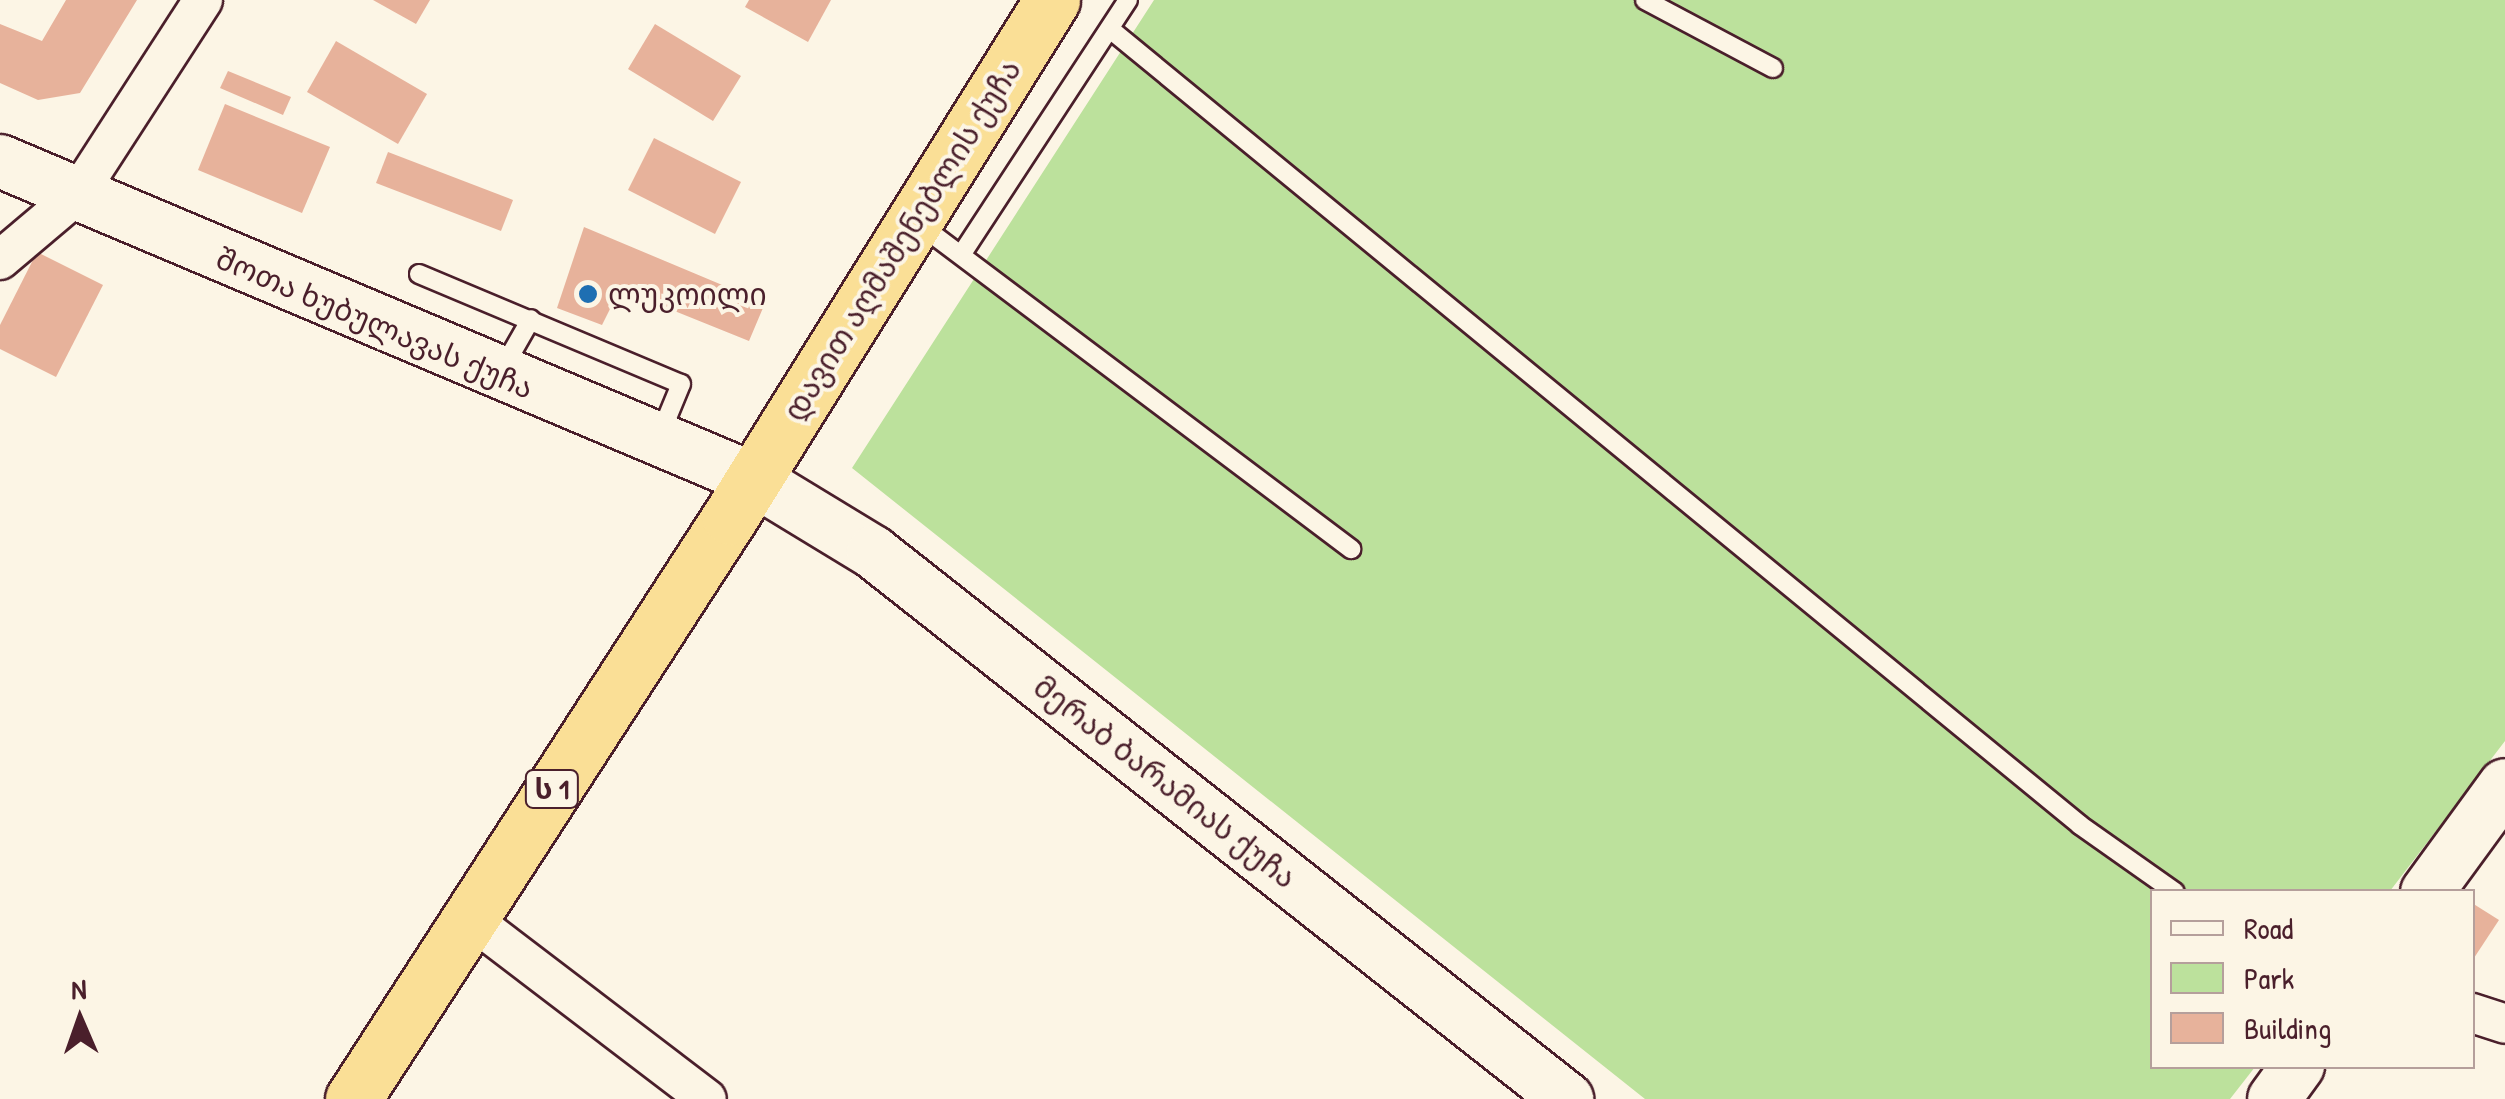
<!DOCTYPE html>
<meta charset="utf-8">
<style>
body{margin:0}
#map{position:relative;width:2505px;height:1099px;overflow:hidden;background:#fcf5e5;font-family:"Patrick Hand","Noto Sans Georgian",sans-serif}
div>[style]{position:absolute}
.green>*{inset:0;background:#bce19c}
.building>*{inset:0;background:#e7b29b}
.roads{filter:drop-shadow(2px 0 #4a1f2b) drop-shadow(-2px 0 #4a1f2b) drop-shadow(0 2px #4a1f2b) drop-shadow(0 -2px #4a1f2b)}
.service>*{height:18px;margin:-9px;padding:0 9px;transform-origin:9px;border-radius:9px;background:#fcf5e5}
.minor>*{height:38px;margin:-19px;padding:0 19px;transform-origin:19px;border-radius:19px;background:#fcf5e5}
.secondary>*{height:52px;margin:-26px;padding:0 26px;transform-origin:26px;border-radius:26px;background:#fcf5e5}
.trunk>*{height:55px;margin:-27.5px;padding:0 27.5px;transform-origin:27.5px;border-radius:27.5px;background:#fadf96}
.dots>*{width:28px;height:28px;translate:-50% -50%;box-sizing:border-box;border:5px solid #fcf5e5;border-radius:50%}
span{translate:-50% -50%;white-space:nowrap;text-align:center;line-height:1.15;-webkit-text-stroke:8px #fcf5e5;paint-order:stroke}
.shield-label span{padding:2px 8px;background:#fcf5e5;border:2px solid;border-radius:8px;-webkit-text-stroke-width:0}
.shield-label{font-size:28px;color:#4a1f2b;font-weight:700}
.street-label{font-size:30px;color:#4a1f2b}
.poi-label{font-size:30px;color:#4a1f2b}
.left{translate:0 -50%;text-align:left}
.legend{position:absolute;left:2150px;top:889px;width:325px;height:180px;box-sizing:border-box;background:#fcf5e5;border:2px solid #b59f9b;margin:0;padding:12px 18px;list-style:none;font-size:30px;color:#4a1f2b}
.legend li{display:flex;align-items:center;gap:20px;height:50px}
.legend b{width:50px;border:2px solid #b59f9b}
.north{position:absolute;left:30px;top:969px;width:100px;height:100px;-webkit-text-stroke:8px #fcf5e5;paint-order:stroke;rotate:358deg;font-size:28px;font-weight:700;line-height:40px;text-align:center;color:#4a1f2b}
.north::after{content:'';display:block;margin:auto;width:35px;height:45px;background:#4a1f2b;clip-path:polygon(50% 0,100% 100%,50% 72%,0 100%)}
</style>
<div id="map">
<div class="green">
<div style="clip-path:polygon(1154px 0,2505px 0,2505px 741px,2390px 891px,2152px 892px,2152px 1066px,2255px 1067px,2230px 1099px,1645px 1099px,852px 468px)"></div>
</div>
<div class="building">
<div style="clip-path:polygon(66px 0,137px 0,80px 93px,38px 100px,0 83px,0 24px,42px 41px)"></div>
<div style="clip-path:polygon(373px 0,430px 0,416px 24px)"></div>
<div style="clip-path:polygon(749px 0,831px 0,808px 42px,745px 7px)"></div>
<div style="clip-path:polygon(655px 24px,741px 76px,713px 121px,628px 69px)"></div>
<div style="clip-path:polygon(336px 41px,427px 94px,398px 144px,307px 92px)"></div>
<div style="clip-path:polygon(228px 71px,291px 97px,283px 115px,220px 88px)"></div>
<div style="clip-path:polygon(225px 104px,330px 147px,302px 213px,198px 170px)"></div>
<div style="clip-path:polygon(654px 138px,741px 182px,715px 234px,628px 190px)"></div>
<div style="clip-path:polygon(388px 152px,513px 200px,501px 231px,376px 183px)"></div>
<div style="clip-path:polygon(584px 227px,765px 303px,749px 341px,620px 289px,602px 325px,557px 308px)"></div>
<div style="clip-path:polygon(37px 252px,103px 285px,56px 377px,0 349px,0 325px)"></div>
<div style="clip-path:polygon(2472px 903px,2499px 920px,2472px 961px)"></div>
</div>
<div class="roads">
<div class="service">
<div style="left:1645px;top:0;width:145px;rotate:28deg"></div>
<div style="left:1110px;top:29px;width:1255px;rotate:39.37deg"></div>
<div style="left:2080px;top:825px;width:116px;rotate:35.2deg"></div>
<div style="left:919px;top:224px;width:541px;rotate:36.95deg"></div>
<div style="left:963px;top:252px;width:301px;rotate:-56.8deg"></div>
<div style="left:419px;top:274px;width:284px;rotate:22.8deg"></div>
<div style="left:681px;top:384px;width:55px;rotate:112.4deg"></div>
<div style="left:503px;top:368px;width:56px;rotate:-60.3deg"></div>
</div>
<div class="minor">
<div style="left:0;top:260px;width:101px;rotate:-40.2deg"></div>
<div style="left:77px;top:195px;width:232px;rotate:-57.1deg"></div>
<div style="left:468px;top:917px;width:300px;rotate:37.3deg"></div>
<div style="left:2472px;top:1013px;width:35px;rotate:18deg"></div>
</div>
<div class="secondary">
<div style="left:0;top:161px;width:817px;rotate:22.89deg"></div>
<div style="left:753px;top:479px;width:140px;rotate:31.3deg"></div>
<div style="left:873px;top:552px;width:884px;rotate:38.24deg"></div>
<div style="left:2427px;top:892px;width:132px;rotate:-53.9deg"></div>
<div style="left:2274px;top:1099px;width:41px;rotate:-54deg"></div>
</div>
<div class="trunk">
<div style="left:353px;top:1099px;width:693px;rotate:-57.07deg"></div>
<div style="left:730px;top:517px;width:609px;rotate:-58.08deg"></div>
</div>
</div>
<div class="dots">
<div style="left:588px;top:294px;background:#1f6fb2"></div>
</div>
<div class="shield-label">
<span style="left:552px;top:789px">ს 1</span>
</div>
<div class="street-label">
<span style="left:902px;top:240px;rotate:-58deg">დავით აღმაშენებლის ქუჩა</span>
<span style="left:375px;top:323px;rotate:23deg">შოთა ხუბულავას ქუჩა</span>
<span style="left:1165px;top:782px;rotate:38deg">მერაბ ბარამიას ქუჩა</span>
</div>
<div class="poi-label">
<span class="left" style="left:608px;top:294px">ლუკოილი</span>
</div>
<ul class="legend">
<li><b style="height:12px;background:#fcf5e5"></b>Road</li>
<li><b style="height:28px;background:#bce19c"></b>Park</li>
<li><b style="height:28px;background:#e7b29b"></b>Building</li>
</ul>
<div class="north">N</div>
</div>
